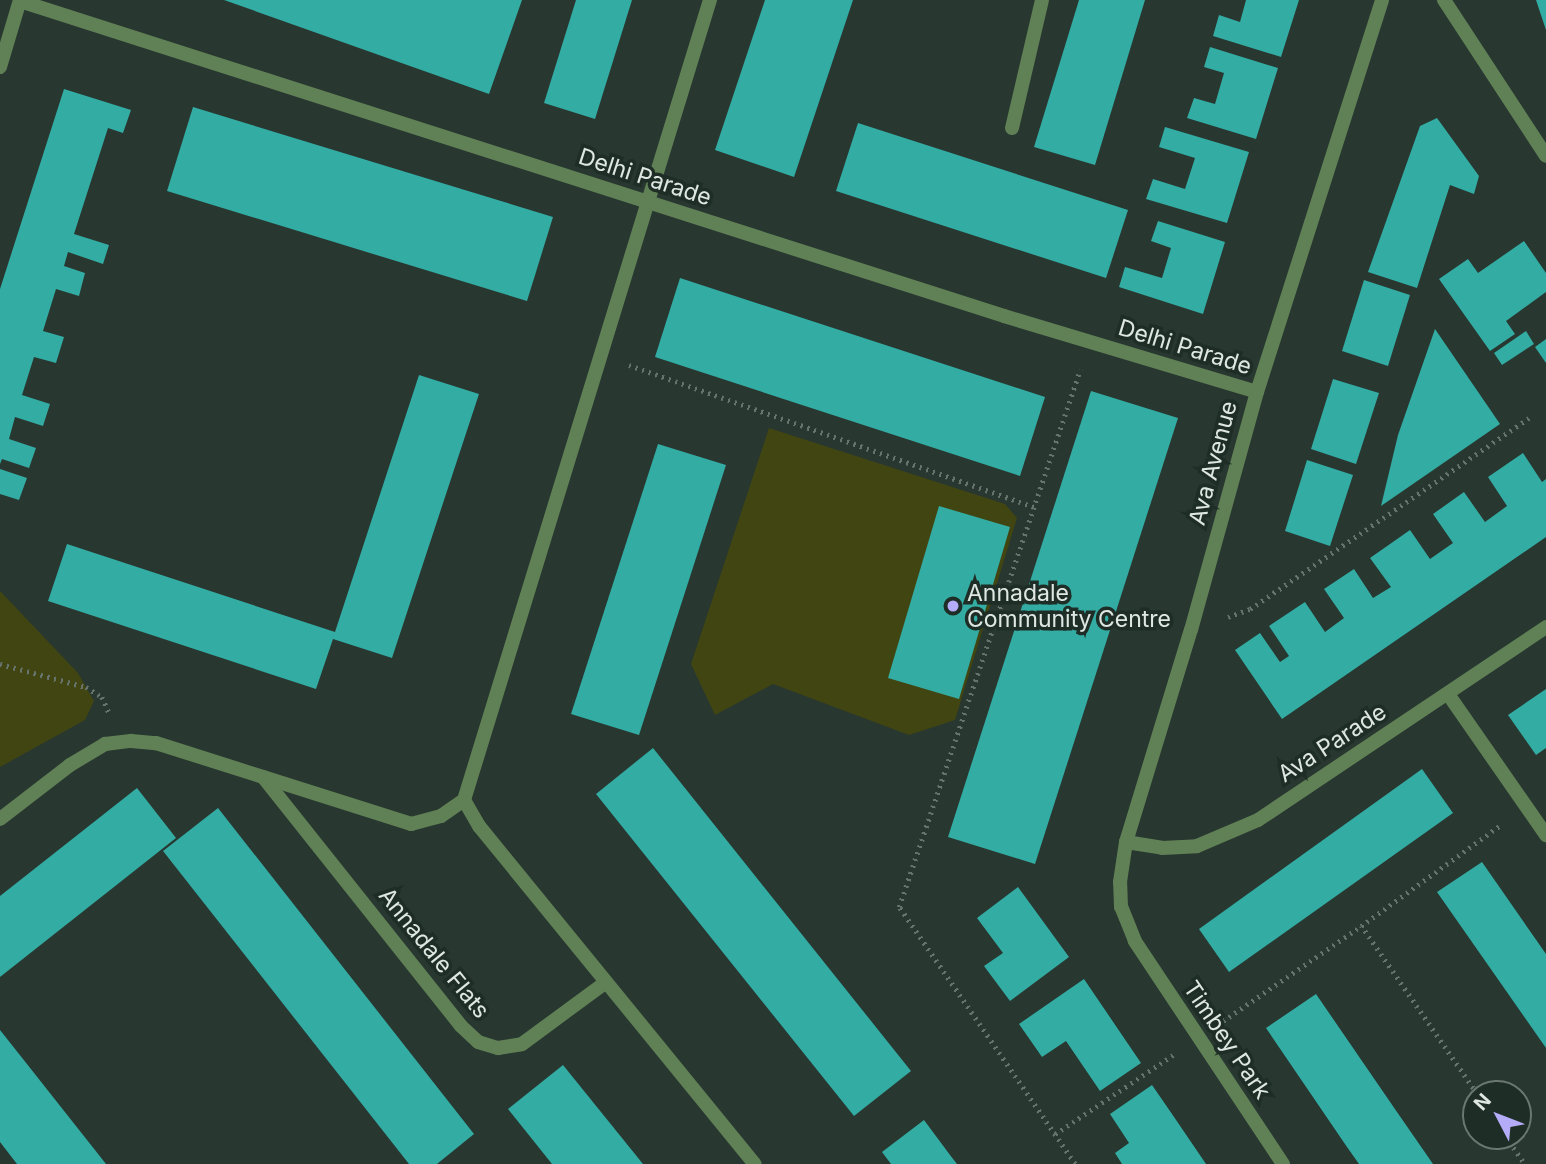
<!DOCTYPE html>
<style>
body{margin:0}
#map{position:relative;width:1546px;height:1164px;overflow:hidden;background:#283730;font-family:Inter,sans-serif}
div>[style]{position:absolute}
.green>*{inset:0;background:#414512}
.building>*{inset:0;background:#33aca3}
.path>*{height:4.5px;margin-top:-2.25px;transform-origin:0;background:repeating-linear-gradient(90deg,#67746e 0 2px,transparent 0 7px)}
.street>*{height:14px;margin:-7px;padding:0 7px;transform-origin:7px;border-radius:7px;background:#608055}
.dots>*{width:19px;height:19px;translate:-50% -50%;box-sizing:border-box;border:4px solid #1e2d26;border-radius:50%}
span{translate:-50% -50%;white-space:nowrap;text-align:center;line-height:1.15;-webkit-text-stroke:7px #1e2d26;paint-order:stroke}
.street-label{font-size:23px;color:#dee7e3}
.poi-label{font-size:23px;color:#dee7e3}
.left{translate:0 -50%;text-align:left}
.north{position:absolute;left:1462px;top:1080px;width:70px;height:70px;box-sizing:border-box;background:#1e2d26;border:2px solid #6b7772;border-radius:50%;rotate:312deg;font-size:19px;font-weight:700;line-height:28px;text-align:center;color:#dee7e3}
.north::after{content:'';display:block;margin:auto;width:24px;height:32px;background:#b4acf9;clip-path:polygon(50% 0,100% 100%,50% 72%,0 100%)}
</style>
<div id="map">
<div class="green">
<div style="clip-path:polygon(769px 428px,1005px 504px,1017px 518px,955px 720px,909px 735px,773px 684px,715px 715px,691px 664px)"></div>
<div style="clip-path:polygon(0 591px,78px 673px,94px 701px,85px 720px,0 767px)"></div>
</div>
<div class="building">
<div style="clip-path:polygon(224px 0,522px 0,489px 94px)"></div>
<div style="clip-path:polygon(576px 0,632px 0,595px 119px,544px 103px)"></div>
<div style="clip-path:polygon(765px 0,853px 0,794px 177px,715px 150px)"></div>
<div style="clip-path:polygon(1079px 0,1145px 0,1095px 165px,1034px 147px)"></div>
<div style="clip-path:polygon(1246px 0,1299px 0,1281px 57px,1213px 36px,1219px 15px,1240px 22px)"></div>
<div style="clip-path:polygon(1536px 0,1546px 0,1546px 30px)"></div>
<div style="clip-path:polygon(1210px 47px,1278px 68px,1256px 139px,1187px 118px,1194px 98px,1215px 104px,1224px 73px,1204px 67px)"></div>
<div style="clip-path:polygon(64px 89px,131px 110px,123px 133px,108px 128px,74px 234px,109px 245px,103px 264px,68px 252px,64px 266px,85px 273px,79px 296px,56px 289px,43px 331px,64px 337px,56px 363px,34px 357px,22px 395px,50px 404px,43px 426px,15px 417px,9px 439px,36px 448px,29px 468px,2px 459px,0 464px,0 289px)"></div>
<div style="clip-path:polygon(193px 107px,553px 217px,527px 301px,167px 191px)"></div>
<div style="clip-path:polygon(1437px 118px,1479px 176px,1474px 194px,1450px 185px,1417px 288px,1368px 272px,1420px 126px)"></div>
<div style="clip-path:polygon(858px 123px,1128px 210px,1106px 278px,836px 191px)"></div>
<div style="clip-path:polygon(1165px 127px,1249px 152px,1227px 223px,1146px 199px,1153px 179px,1185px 189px,1195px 158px,1159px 147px)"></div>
<div style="clip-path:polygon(1158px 221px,1225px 242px,1203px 314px,1119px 287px,1125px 267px,1162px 278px,1171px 248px,1151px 241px)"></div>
<div style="clip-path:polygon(1524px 241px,1546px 273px,1546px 292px,1506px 321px,1515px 334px,1490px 351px,1439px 279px,1468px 259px,1478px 273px)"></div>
<div style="clip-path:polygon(680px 278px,1045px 397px,1020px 476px,655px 357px)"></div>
<div style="clip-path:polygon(1364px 280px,1410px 295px,1388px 366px,1342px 351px)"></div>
<div style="clip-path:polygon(1435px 329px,1500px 424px,1381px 506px,1398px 435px)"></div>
<div style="clip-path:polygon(1526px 331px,1534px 344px,1502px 365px,1494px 353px)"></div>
<div style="clip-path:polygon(1546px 339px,1546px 363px,1535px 347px)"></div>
<div style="clip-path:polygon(419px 375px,479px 394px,392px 658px,333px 639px,316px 689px,48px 601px,67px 544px,335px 632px)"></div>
<div style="clip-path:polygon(1333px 379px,1379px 393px,1356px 464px,1311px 449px)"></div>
<div style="clip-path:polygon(1091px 391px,1178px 418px,1035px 864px,948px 837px)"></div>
<div style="clip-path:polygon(658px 444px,726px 465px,639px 735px,571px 714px)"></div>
<div style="clip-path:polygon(1523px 453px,1542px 482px,1546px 479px,1546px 537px,1282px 719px,1235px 650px,1260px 633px,1280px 662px,1289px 656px,1269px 626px,1305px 602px,1325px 632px,1344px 618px,1324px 589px,1354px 569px,1373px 598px,1391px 587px,1370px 558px,1410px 530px,1430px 559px,1453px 543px,1433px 514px,1464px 492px,1485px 522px,1507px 506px,1488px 477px)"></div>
<div style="clip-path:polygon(1307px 460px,1353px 475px,1330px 546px,1285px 531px)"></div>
<div style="clip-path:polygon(0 469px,27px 478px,19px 500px,0 494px)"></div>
<div style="clip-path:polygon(939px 506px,1010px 527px,959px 699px,888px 678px)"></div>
<div style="clip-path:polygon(1546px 689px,1546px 748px,1536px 755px,1508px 715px)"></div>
<div style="clip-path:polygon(653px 748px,911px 1071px,854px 1116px,596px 794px)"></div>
<div style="clip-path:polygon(1422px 769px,1453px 813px,1229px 972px,1199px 929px)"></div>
<div style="clip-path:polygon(137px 788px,176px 838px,0 977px,0 896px)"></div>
<div style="clip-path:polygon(218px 808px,474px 1134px,437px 1164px,409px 1164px,163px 851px)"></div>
<div style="clip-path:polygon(1482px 862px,1546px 954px,1546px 1048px,1437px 892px)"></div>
<div style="clip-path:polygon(1018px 887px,1069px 957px,1010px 1001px,984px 966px,1003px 953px,977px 918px)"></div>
<div style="clip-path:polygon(1084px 979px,1141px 1063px,1100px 1091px,1066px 1041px,1042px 1057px,1019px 1024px)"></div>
<div style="clip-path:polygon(1316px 994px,1397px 1112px,1433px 1164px,1359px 1164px,1347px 1147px,1266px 1028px)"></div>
<div style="clip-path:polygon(0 1030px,23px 1059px,106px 1164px,17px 1164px,0 1142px)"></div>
<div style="clip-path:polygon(563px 1065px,643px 1164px,552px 1164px,508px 1109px)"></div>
<div style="clip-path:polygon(1152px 1085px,1172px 1114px,1206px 1164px,1122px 1164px,1115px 1153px,1129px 1143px,1110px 1114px)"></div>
<div style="clip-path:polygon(924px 1120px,950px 1155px,957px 1164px,891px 1164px,882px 1152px)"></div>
</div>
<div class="path">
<div style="left:629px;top:365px;width:429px;rotate:19.3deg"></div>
<div style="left:1228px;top:617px;width:23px;rotate:-20deg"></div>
<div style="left:1250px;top:609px;width:338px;rotate:-34.4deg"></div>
<div style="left:0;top:664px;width:89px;rotate:15deg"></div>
<div style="left:86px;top:687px;width:19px;rotate:32deg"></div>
<div style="left:102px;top:697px;width:17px;rotate:66deg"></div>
<div style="left:1223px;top:1021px;width:168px;rotate:-34.5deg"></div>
<div style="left:1477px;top:1094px;width:204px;rotate:-124.6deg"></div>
<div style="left:1361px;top:926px;width:174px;rotate:-35.9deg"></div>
<div style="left:1055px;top:1134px;width:142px;rotate:-33.8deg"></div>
<div style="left:1506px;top:1136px;width:34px;rotate:56deg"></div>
<div style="left:1075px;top:1164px;width:311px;rotate:-124.4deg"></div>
<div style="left:899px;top:907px;width:567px;rotate:-71.37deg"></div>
</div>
<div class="street">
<div style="left:1444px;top:0;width:186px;rotate:56.8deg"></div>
<div style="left:20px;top:1px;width:1033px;rotate:17.75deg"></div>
<div style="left:1004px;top:316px;width:264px;rotate:16.7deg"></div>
<div style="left:0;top:67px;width:70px;rotate:-73.4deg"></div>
<div style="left:1012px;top:128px;width:131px;rotate:-76.8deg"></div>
<div style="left:1448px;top:694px;width:172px;rotate:55.2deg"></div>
<div style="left:263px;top:777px;width:318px;rotate:51.5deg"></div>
<div style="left:461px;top:1026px;width:23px;rotate:43deg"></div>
<div style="left:478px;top:1042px;width:21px;rotate:17deg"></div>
<div style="left:498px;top:1048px;width:24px;rotate:-9deg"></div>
<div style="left:522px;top:1044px;width:104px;rotate:-36.4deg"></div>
<div style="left:464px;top:800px;width:837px;rotate:-72.91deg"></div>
<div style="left:0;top:819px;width:88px;rotate:-37.6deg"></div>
<div style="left:70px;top:765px;width:41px;rotate:-31deg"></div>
<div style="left:105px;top:744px;width:26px;rotate:-7deg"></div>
<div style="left:131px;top:741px;width:25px;rotate:5deg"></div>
<div style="left:156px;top:743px;width:268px;rotate:17.6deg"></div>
<div style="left:411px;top:824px;width:31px;rotate:-15deg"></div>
<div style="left:441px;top:816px;width:28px;rotate:-35deg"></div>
<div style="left:464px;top:800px;width:30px;rotate:60deg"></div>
<div style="left:479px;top:826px;width:436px;rotate:50.8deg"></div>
<div style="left:1126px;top:842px;width:36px;rotate:9deg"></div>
<div style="left:1162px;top:848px;width:35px;rotate:-3deg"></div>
<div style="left:1197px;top:846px;width:66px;rotate:-23.1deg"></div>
<div style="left:1258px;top:820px;width:347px;rotate:-33.8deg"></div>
<div style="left:1283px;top:1164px;width:268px;rotate:-123.6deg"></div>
<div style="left:1135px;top:941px;width:37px;rotate:-112deg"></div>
<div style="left:1121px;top:907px;width:25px;rotate:-92deg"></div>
<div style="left:1120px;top:882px;width:40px;rotate:-81.5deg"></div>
<div style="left:1126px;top:842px;width:222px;rotate:-73deg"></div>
<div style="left:1191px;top:630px;width:247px;rotate:-74.5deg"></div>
<div style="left:1257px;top:392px;width:411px;rotate:-72.3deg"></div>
</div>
<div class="dots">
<div style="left:953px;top:606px;background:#b4acf9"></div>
</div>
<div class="street-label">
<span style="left:645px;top:177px;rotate:18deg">Delhi Parade</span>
<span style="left:1185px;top:347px;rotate:17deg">Delhi Parade</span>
<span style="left:1213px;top:463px;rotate:-75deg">Ava Avenue</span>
<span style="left:1332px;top:743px;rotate:-33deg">Ava Parade</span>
<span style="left:434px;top:953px;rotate:51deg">Annadale Flats</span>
<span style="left:1227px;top:1040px;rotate:56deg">Timbey Park</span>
</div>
<div class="poi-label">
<span class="left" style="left:967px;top:606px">Annadale<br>Community Centre</span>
</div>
<div class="north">N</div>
</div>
